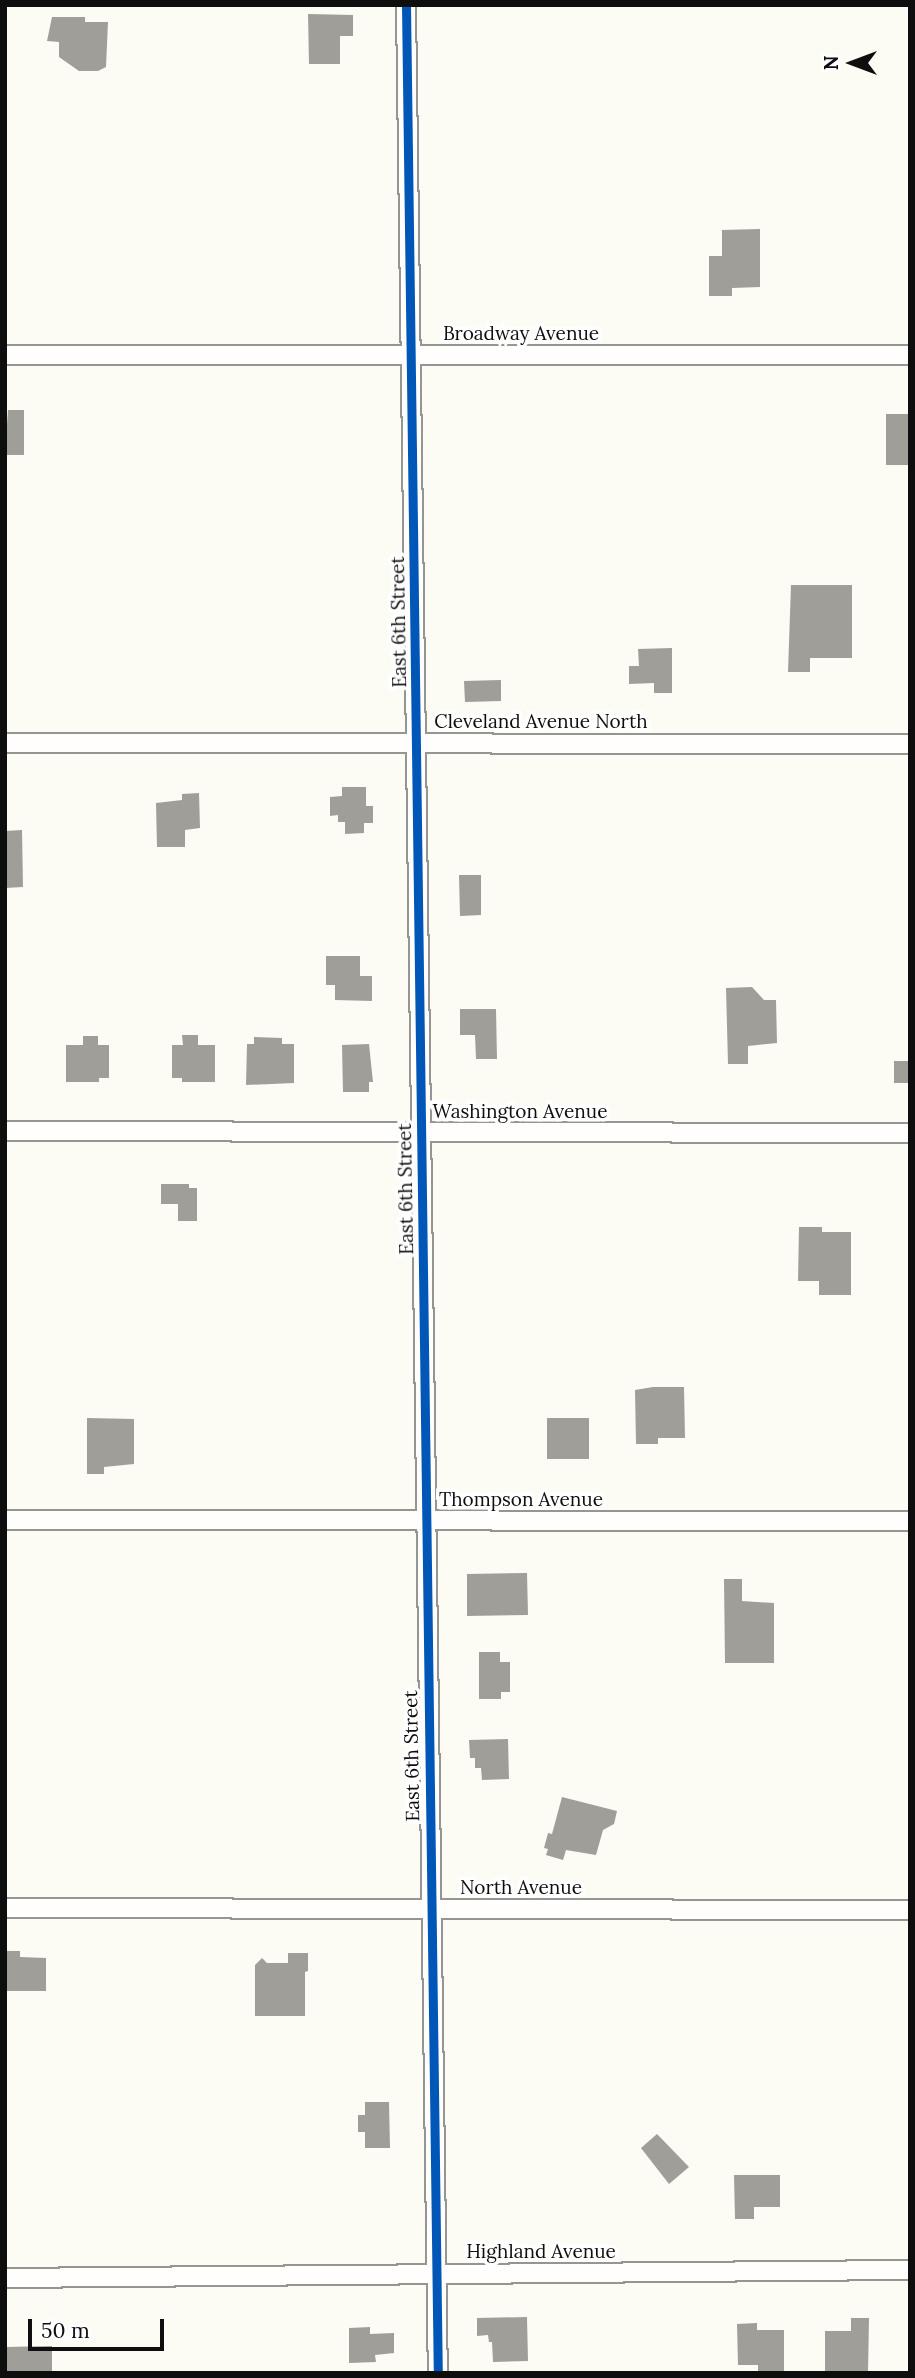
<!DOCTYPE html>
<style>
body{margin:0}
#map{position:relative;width:915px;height:2378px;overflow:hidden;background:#fcfbf4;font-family:Lora,serif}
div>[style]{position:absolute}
.building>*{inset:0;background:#9f9e99}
.roads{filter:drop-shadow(2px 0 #959592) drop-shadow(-2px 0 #959592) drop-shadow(0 2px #959592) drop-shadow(0 -2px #959592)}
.street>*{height:18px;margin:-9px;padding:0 9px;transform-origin:9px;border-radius:9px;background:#fffefd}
.cycleway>*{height:9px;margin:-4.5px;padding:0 4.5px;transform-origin:4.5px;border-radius:4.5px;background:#0057b8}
span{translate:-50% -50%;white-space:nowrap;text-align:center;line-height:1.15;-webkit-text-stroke:7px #fff;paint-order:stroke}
.street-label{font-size:19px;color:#0e0e0e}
.frame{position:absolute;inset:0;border:7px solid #0e0e0e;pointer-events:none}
.north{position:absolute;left:817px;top:28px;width:70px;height:70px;-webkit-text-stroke:5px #fff;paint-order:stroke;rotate:270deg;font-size:19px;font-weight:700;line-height:28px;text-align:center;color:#0e0e0e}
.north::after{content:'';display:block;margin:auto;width:24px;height:32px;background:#0e0e0e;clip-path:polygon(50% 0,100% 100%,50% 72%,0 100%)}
.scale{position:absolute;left:28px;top:2319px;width:136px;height:32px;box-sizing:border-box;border:4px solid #0e0e0e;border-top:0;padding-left:9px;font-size:21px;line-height:24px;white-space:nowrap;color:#0e0e0e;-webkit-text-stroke:5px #fff;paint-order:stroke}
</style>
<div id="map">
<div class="building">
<div style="clip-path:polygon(308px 14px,353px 15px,353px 36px,340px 36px,340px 64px,309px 64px)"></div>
<div style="clip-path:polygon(52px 17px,85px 17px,85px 22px,108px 22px,106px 67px,98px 71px,79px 71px,59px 57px,59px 42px,47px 41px)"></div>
<div style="clip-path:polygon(760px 229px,760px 287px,732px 288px,732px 296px,709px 296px,709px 256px,722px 256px,722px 230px)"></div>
<div style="clip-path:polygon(8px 410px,24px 410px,24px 455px,5px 455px)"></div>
<div style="clip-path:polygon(886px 414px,909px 414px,910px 465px,886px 465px)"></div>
<div style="clip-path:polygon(791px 585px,852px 585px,852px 658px,810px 658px,810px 672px,788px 672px)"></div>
<div style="clip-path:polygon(672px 648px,672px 693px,654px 693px,654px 683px,629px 684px,629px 666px,639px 666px,638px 649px)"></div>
<div style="clip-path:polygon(501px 680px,501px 701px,465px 702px,464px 681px)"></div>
<div style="clip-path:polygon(342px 787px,366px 787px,366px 806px,373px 806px,373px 823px,364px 823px,364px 833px,345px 834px,345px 822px,338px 822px,338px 815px,330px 816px,330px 797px,342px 796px)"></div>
<div style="clip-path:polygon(199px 793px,200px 828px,185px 830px,185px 847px,157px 847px,156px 803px,182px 800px,182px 794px)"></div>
<div style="clip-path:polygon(22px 830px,23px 887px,5px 888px,5px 831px)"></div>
<div style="clip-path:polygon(459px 875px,481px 875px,481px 915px,460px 916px)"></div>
<div style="clip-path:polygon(326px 956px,360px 956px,360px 976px,372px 976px,372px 1001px,335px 1000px,335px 985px,326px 985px)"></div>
<div style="clip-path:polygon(752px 987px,764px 1000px,776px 1000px,777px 1043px,748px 1046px,748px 1064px,728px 1064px,726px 988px)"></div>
<div style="clip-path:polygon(460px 1009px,496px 1009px,497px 1059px,476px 1059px,475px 1035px,460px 1035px)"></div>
<div style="clip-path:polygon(182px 1035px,198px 1035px,198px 1045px,215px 1045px,215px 1082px,182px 1082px,182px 1078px,172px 1078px,172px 1045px,183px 1045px)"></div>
<div style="clip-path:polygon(83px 1036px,98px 1036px,98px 1045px,109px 1045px,109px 1078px,99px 1078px,99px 1082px,66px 1082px,66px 1045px,83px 1045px)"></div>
<div style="clip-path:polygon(254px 1037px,282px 1038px,282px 1044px,294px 1044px,294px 1083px,246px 1085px,247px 1044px,254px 1044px)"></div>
<div style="clip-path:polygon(369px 1044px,373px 1082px,369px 1082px,369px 1092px,343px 1092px,342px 1045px)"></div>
<div style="clip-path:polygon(894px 1061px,910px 1061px,910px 1083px,894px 1083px)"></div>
<div style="clip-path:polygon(161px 1184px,189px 1184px,189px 1188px,197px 1188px,197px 1221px,178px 1221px,178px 1204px,161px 1204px)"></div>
<div style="clip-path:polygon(799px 1227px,822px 1227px,822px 1232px,851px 1232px,851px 1295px,819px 1295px,819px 1281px,798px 1281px)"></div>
<div style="clip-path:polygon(653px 1387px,684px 1387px,685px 1438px,658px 1438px,658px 1444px,636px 1444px,635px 1390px)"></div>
<div style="clip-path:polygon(87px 1418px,134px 1419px,134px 1464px,104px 1467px,104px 1474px,87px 1474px)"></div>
<div style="clip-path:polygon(547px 1418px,589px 1418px,589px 1459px,547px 1459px)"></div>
<div style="clip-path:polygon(527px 1573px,528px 1615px,467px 1616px,467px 1574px)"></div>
<div style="clip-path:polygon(724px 1579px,742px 1579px,742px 1601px,774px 1603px,774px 1663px,725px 1663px)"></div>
<div style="clip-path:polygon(479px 1652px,500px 1652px,500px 1662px,510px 1662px,510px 1692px,501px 1692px,501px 1699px,479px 1699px)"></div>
<div style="clip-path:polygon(508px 1739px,509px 1779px,482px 1780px,481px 1768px,475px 1768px,475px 1758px,470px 1758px,469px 1740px)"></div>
<div style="clip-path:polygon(562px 1797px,617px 1811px,614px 1824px,603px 1830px,596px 1855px,566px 1850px,563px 1860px,546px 1855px,548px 1849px,544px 1848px,548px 1833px,552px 1834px)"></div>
<div style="clip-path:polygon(5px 1951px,20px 1951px,20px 1957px,46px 1958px,46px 1991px,5px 1991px)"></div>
<div style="clip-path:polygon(288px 1953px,308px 1953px,308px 1971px,305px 1972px,305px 2016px,255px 2016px,255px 1965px,262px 1958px,267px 1963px,288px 1963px)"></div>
<div style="clip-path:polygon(365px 2102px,389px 2102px,390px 2148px,365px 2148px,365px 2132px,358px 2132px,358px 2115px,365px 2115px)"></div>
<div style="clip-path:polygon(657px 2134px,689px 2167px,669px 2184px,641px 2148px)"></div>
<div style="clip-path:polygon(734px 2175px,780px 2175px,780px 2207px,754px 2207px,754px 2219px,735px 2219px)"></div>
<div style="clip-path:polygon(527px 2317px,528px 2361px,493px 2362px,492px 2342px,489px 2342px,488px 2335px,477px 2336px,477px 2318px)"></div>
<div style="clip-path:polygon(851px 2318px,869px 2318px,868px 2373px,825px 2373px,825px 2331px,851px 2331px)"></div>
<div style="clip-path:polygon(757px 2323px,757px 2330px,784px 2330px,784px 2372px,758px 2373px,758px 2365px,738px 2365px,737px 2324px)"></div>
<div style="clip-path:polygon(370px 2327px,370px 2334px,394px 2333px,394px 2353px,375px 2355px,376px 2362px,349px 2363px,349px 2328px)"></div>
<div style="clip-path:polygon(52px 2346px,52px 2373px,5px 2373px,5px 2347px)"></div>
</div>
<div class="roads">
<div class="street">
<div style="left:406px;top:5px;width:2368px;rotate:89.23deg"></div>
<div style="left:5px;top:355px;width:905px"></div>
<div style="left:5px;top:743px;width:905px;rotate:0.06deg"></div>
<div style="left:5px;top:1131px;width:905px;rotate:0.13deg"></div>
<div style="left:5px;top:1520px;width:905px;rotate:0.06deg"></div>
<div style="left:5px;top:1908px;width:905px;rotate:0.13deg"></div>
<div style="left:5px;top:2278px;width:905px;rotate:-0.51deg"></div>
</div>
</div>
<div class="cycleway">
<div style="left:406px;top:5px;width:2368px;rotate:89.23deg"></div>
</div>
<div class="street-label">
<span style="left:521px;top:334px">Broadway Avenue</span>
<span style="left:399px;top:622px;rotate:-91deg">East 6th Street</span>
<span style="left:541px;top:722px">Cleveland Avenue North</span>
<span style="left:520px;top:1112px">Washington Avenue</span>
<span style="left:406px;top:1189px;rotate:-91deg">East 6th Street</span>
<span style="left:521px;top:1500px">Thompson Avenue</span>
<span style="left:412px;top:1756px;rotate:-91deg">East 6th Street</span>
<span style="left:521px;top:1888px">North Avenue</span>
<span style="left:541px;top:2252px">Highland Avenue</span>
</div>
<div class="frame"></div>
<div class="north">N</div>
<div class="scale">50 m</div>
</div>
